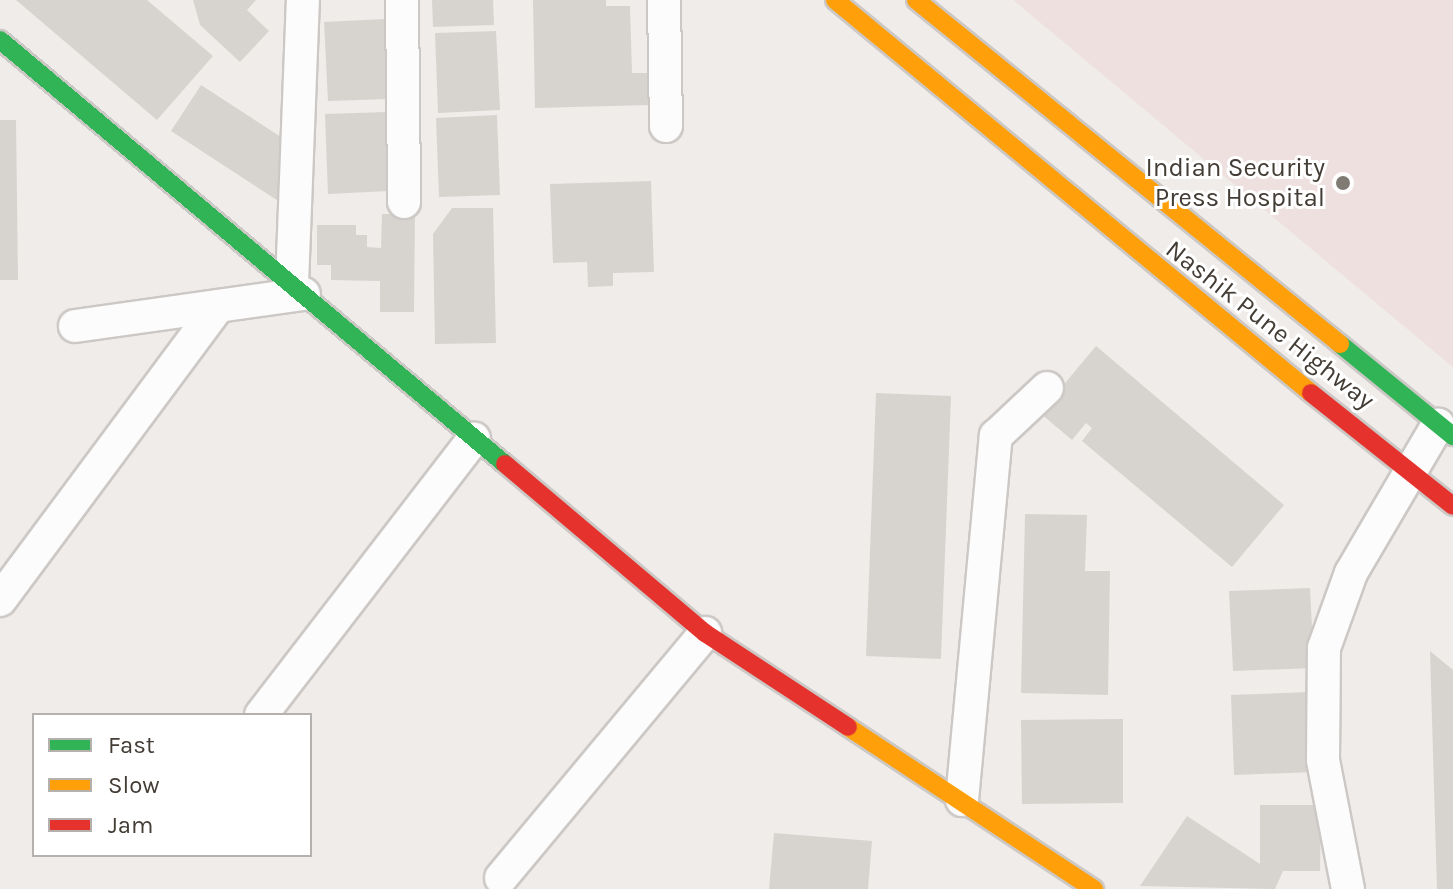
<!DOCTYPE html>
<style>
body{margin:0}
#map{position:relative;width:1453px;height:889px;overflow:hidden;background:#efece9;font-family:Karla,sans-serif}
div>[style]{position:absolute}
.medical>*{inset:0;background:#eee0de}
.building>*{inset:0;background:#d7d4d0}
.roads{filter:drop-shadow(2px 0 #ccc8c5) drop-shadow(-2px 0 #ccc8c5) drop-shadow(0 2px #ccc8c5) drop-shadow(0 -2px #ccc8c5)}
.street>*{height:32px;margin:-16px;padding:0 16px;transform-origin:16px;border-radius:16px;background:#fdfcfc}
.fast>*{height:18px;margin:-9px;padding:0 9px;transform-origin:9px;border-radius:9px;background:#30b455}
.slow>*{height:18px;margin:-9px;padding:0 9px;transform-origin:9px;border-radius:9px;background:#ff9f0a}
.jam>*{height:18px;margin:-9px;padding:0 9px;transform-origin:9px;border-radius:9px;background:#e5322d}
.dots>*{width:22px;height:22px;translate:-50% -50%;box-sizing:border-box;border:4px solid #fff;border-radius:50%}
span{translate:-50% -50%;white-space:nowrap;text-align:center;line-height:1.15;-webkit-text-stroke:6px #fff;paint-order:stroke}
.poi-label{font-size:26px;color:#443d36}
.right{translate:-100% -50%;text-align:right}
.street-label{font-size:26px;color:#443d36}
.legend{position:absolute;left:32px;top:713px;width:280px;height:144px;box-sizing:border-box;background:#fff;border:2px solid #b4b1af;margin:0;padding:10px 14px;list-style:none;font-size:24px;color:#443d36}
.legend li{display:flex;align-items:center;gap:16px;height:40px}
.legend b{width:40px;border:2px solid #b4b1af}
</style>
<div id="map">
<div class="medical">
<div style="clip-path:polygon(1013px 0,1453px 0,1453px 367px)"></div>
</div>
<div class="building">
<div style="clip-path:polygon(16px 0,147px 0,213px 56px,157px 120px)"></div>
<div style="clip-path:polygon(193px 0,256px 0,247px 10px,269px 31px,240px 62px,200px 25px)"></div>
<div style="clip-path:polygon(432px 0,493px 0,494px 25px,433px 27px)"></div>
<div style="clip-path:polygon(533px 0,606px 0,606px 6px,630px 6px,632px 73px,649px 73px,650px 105px,535px 108px)"></div>
<div style="clip-path:polygon(385px 19px,389px 99px,328px 101px,324px 22px)"></div>
<div style="clip-path:polygon(496px 31px,500px 110px,438px 113px,435px 33px)"></div>
<div style="clip-path:polygon(201px 85px,284px 139px,286px 206px,171px 131px)"></div>
<div style="clip-path:polygon(386px 112px,390px 191px,328px 194px,325px 114px)"></div>
<div style="clip-path:polygon(497px 115px,500px 195px,439px 197px,436px 118px)"></div>
<div style="clip-path:polygon(0 120px,16px 120px,18px 280px,0 280px)"></div>
<div style="clip-path:polygon(651px 181px,654px 272px,613px 273px,613px 286px,588px 287px,587px 262px,553px 263px,550px 184px)"></div>
<div style="clip-path:polygon(452px 208px,493px 208px,496px 343px,435px 344px,433px 234px)"></div>
<div style="clip-path:polygon(382px 214px,415px 214px,414px 312px,380px 312px,380px 281px,331px 280px,331px 265px,317px 265px,317px 225px,356px 225px,356px 235px,367px 235px,367px 247px,381px 248px)"></div>
<div style="clip-path:polygon(1096px 346px,1284px 505px,1232px 567px,1082px 441px,1092px 428px,1086px 423px,1072px 440px,1040px 413px)"></div>
<div style="clip-path:polygon(876px 393px,951px 396px,941px 659px,866px 656px)"></div>
<div style="clip-path:polygon(1025px 514px,1087px 515px,1085px 571px,1110px 571px,1108px 695px,1021px 693px)"></div>
<div style="clip-path:polygon(1310px 588px,1314px 668px,1233px 671px,1229px 591px)"></div>
<div style="clip-path:polygon(1430px 651px,1453px 670px,1453px 889px,1437px 889px)"></div>
<div style="clip-path:polygon(1310px 692px,1314px 772px,1234px 775px,1231px 695px)"></div>
<div style="clip-path:polygon(1123px 719px,1123px 803px,1022px 804px,1021px 720px)"></div>
<div style="clip-path:polygon(1260px 805px,1321px 805px,1320px 871px,1283px 871px,1275px 889px,1140px 886px,1187px 816px,1260px 864px)"></div>
<div style="clip-path:polygon(774px 833px,872px 841px,868px 889px,769px 889px)"></div>
</div>
<div class="roads">
<div class="street">
<div style="left:402px;top:0;width:202px;rotate:89.4deg"></div>
<div style="left:664px;top:0;width:126px;rotate:89.1deg"></div>
<div style="left:292px;top:284px;width:284px;rotate:-87.8deg"></div>
<div style="left:75px;top:326px;width:231px;rotate:-8deg"></div>
<div style="left:0;top:600px;width:366px;rotate:-53.4deg"></div>
<div style="left:261px;top:715px;width:349px;rotate:-52.4deg"></div>
<div style="left:962px;top:800px;width:366px;rotate:-84.7deg"></div>
<div style="left:996px;top:436px;width:70px;rotate:-43.3deg"></div>
<div style="left:501px;top:878px;width:319px;rotate:-50.2deg"></div>
<div style="left:1348px;top:889px;width:131px;rotate:-101deg"></div>
<div style="left:1323px;top:760px;width:112px;rotate:-89.5deg"></div>
<div style="left:1324px;top:648px;width:80px;rotate:-70.2deg"></div>
<div style="left:1351px;top:573px;width:172px;rotate:-59.6deg"></div>
</div>
<div class="fast">
<div style="left:0;top:40px;width:659px;rotate:40.02deg"></div>
<div style="left:1340px;top:344px;width:146px;rotate:39.2deg"></div>
</div>
<div class="slow">
<div style="left:835px;top:0;width:617px;rotate:39.54deg"></div>
<div style="left:916px;top:0;width:546px;rotate:39.05deg"></div>
<div style="left:848px;top:727px;width:295px;rotate:33.4deg"></div>
</div>
<div class="jam">
<div style="left:1311px;top:393px;width:181px;rotate:38.5deg"></div>
<div style="left:505px;top:464px;width:262px;rotate:40.2deg"></div>
<div style="left:705px;top:633px;width:171px;rotate:33.3deg"></div>
</div>
</div>
<div class="dots">
<div style="left:1343px;top:183px;background:#807a75"></div>
</div>
<div class="poi-label">
<span class="right" style="left:1325px;top:183px">Indian Security<br>Press Hospital</span>
</div>
<div class="street-label">
<span style="left:1270px;top:325px;rotate:38deg">Nashik Pune Highway</span>
</div>
<ul class="legend">
<li><b style="height:10px;background:#30b455"></b>Fast</li>
<li><b style="height:10px;background:#ff9f0a"></b>Slow</li>
<li><b style="height:10px;background:#e5322d"></b>Jam</li>
</ul>
</div>
